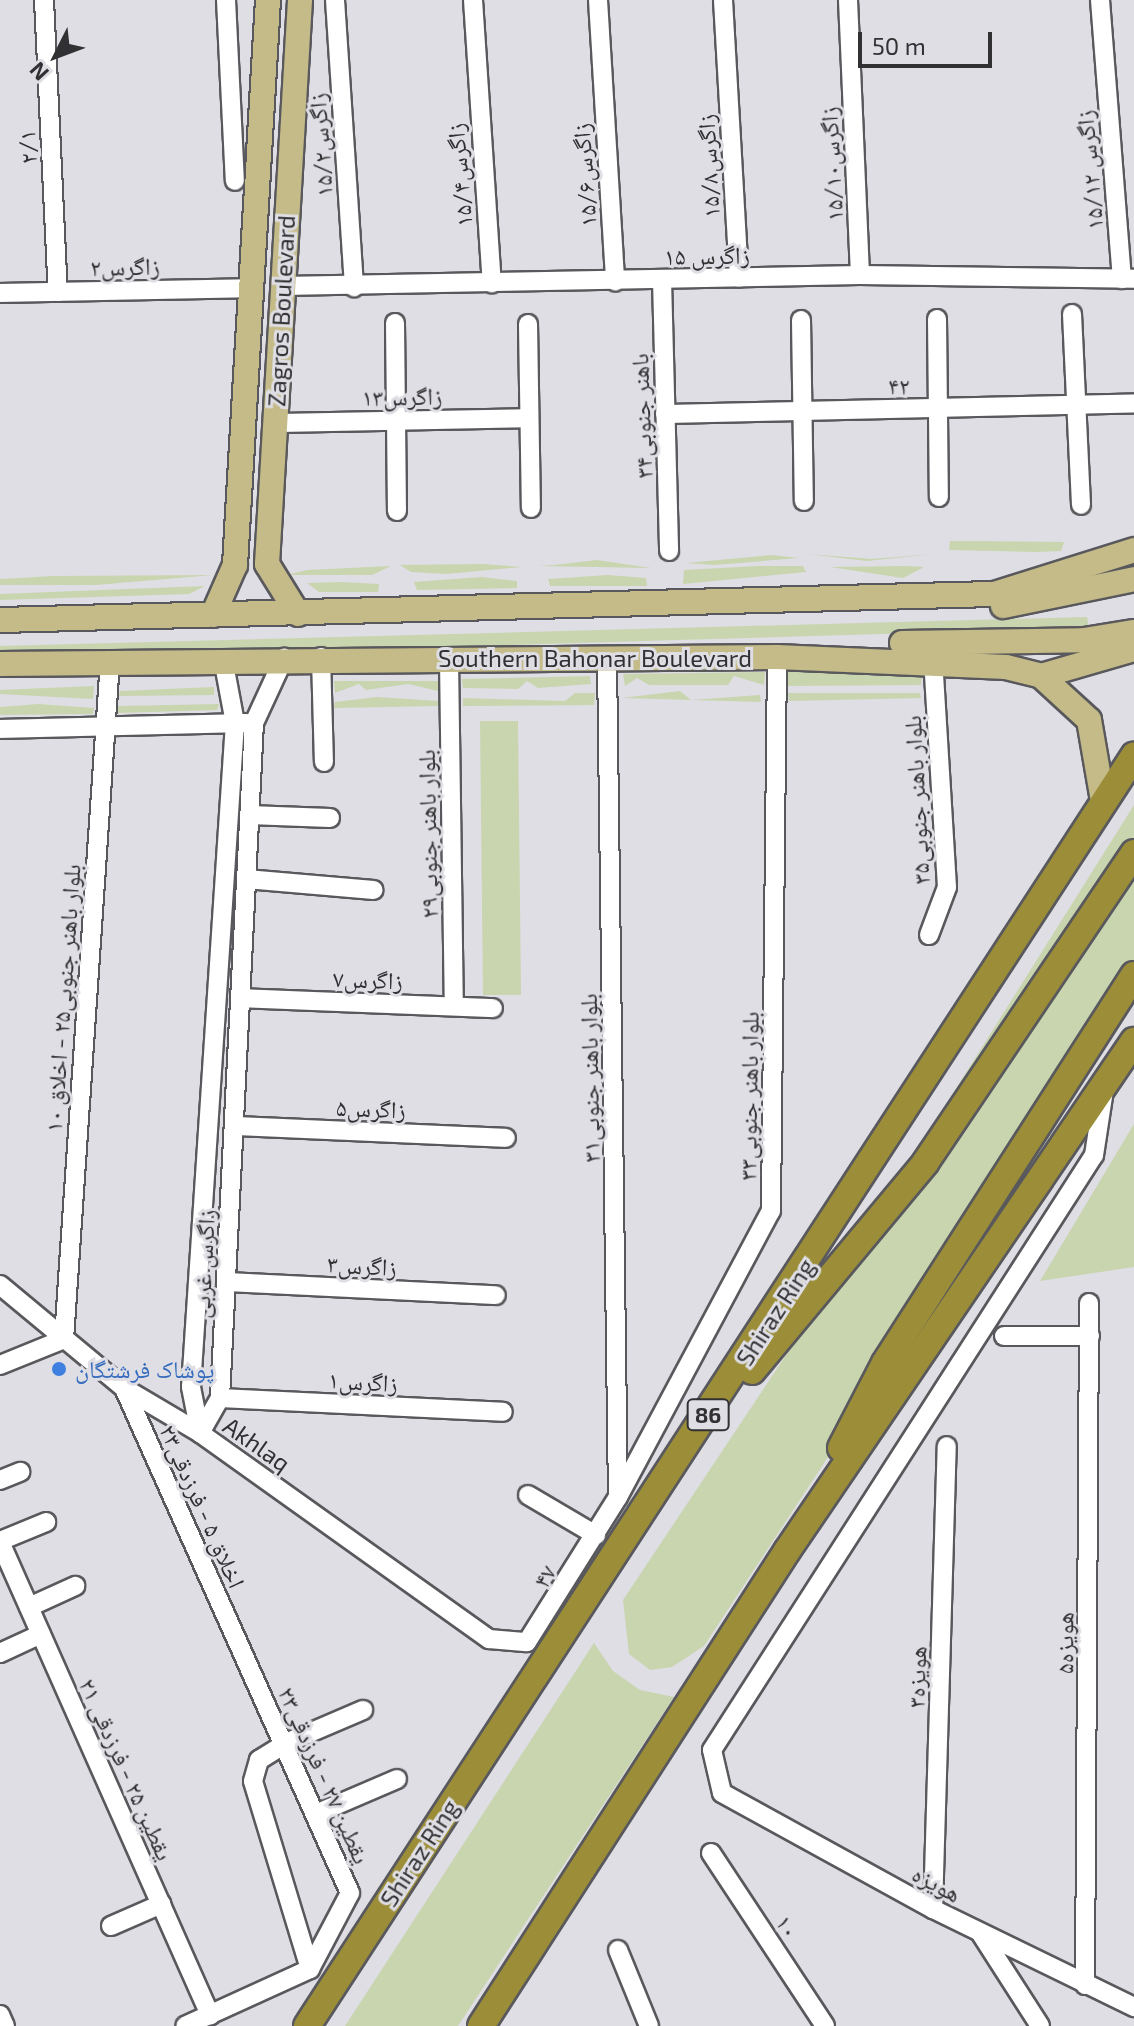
<!DOCTYPE html>
<meta charset="utf-8">
<style>
body{margin:0}
#map{position:relative;width:1134px;height:2026px;overflow:hidden;background:#dedee4;font-family:"Exo 2","Noto Naskh Arabic",sans-serif}
div>[style]{position:absolute}
.green>*{inset:0;background:#c9d5af}
.roads{filter:drop-shadow(2px 0 #59595d) drop-shadow(-2px 0 #59595d) drop-shadow(0 2px #59595d) drop-shadow(0 -2px #59595d)}
.minor>*{height:18px;margin:-9px;padding:0 9px;transform-origin:9px;border-radius:9px;background:#fff}
.major>*{height:24px;margin:-12px;padding:0 12px;transform-origin:12px;border-radius:12px;background:#c4bb88}
.highway>*{height:26px;margin:-13px;padding:0 13px;transform-origin:13px;border-radius:13px;background:#9c8e38}
.dots>*{width:22px;height:22px;translate:-50% -50%;box-sizing:border-box;border:4px solid #dedee4;border-radius:50%}
span{translate:-50% -50%;white-space:nowrap;text-align:center;line-height:1.15;-webkit-text-stroke:6px #dedee4;paint-order:stroke}
.shield-label span{padding:2px 6px;background:#dedee4;border:2px solid;border-radius:6px;-webkit-text-stroke-width:0}
.shield-label{font-size:22px;color:#313133;font-weight:700}
.street-label{font-size:24px;color:#313133}
.shop-label{font-size:24px;color:#366cbe}
.left{translate:0 -50%;text-align:left}
.north{position:absolute;left:16px;top:16px;width:80px;height:80px;-webkit-text-stroke:6px #dedee4;paint-order:stroke;rotate:228deg;font-size:22px;font-weight:700;line-height:32px;text-align:center;color:#313133}
.north::after{content:'';display:block;margin:auto;width:28px;height:36px;background:#313133;clip-path:polygon(50% 0,100% 100%,50% 72%,0 100%)}
.scale{position:absolute;left:858px;top:32px;width:134px;height:36px;box-sizing:border-box;border:4px solid #313133;border-top:0;padding-left:10px;font-size:24px;line-height:28px;white-space:nowrap;color:#313133;-webkit-text-stroke:6px #dedee4;paint-order:stroke}
</style>
<div id="map">
<div class="green">
<div style="clip-path:polygon(950px 541px,970px 541px,1064px 542px,1061px 551px,1034px 552px,949px 550px)"></div>
<div style="clip-path:polygon(807px 554px,872px 559px,934px 554px,867px 561px)"></div>
<div style="clip-path:polygon(771px 555px,799px 558px,715px 565px,686px 563px)"></div>
<div style="clip-path:polygon(597px 560px,651px 568px,539px 566px,554px 565px)"></div>
<div style="clip-path:polygon(483px 564px,522px 567px,446px 574px,411px 572px,400px 565px)"></div>
<div style="clip-path:polygon(391px 566px,372px 575px,287px 575px,307px 570px)"></div>
<div style="clip-path:polygon(758px 566px,803px 566px,806px 572px,683px 584px,684px 570px)"></div>
<div style="clip-path:polygon(830px 567px,905px 566px,924px 567px,903px 578px)"></div>
<div style="clip-path:polygon(213px 575px,96px 585px,0 585px,0 579px,53px 576px)"></div>
<div style="clip-path:polygon(608px 575px,646px 578px,647px 586px,550px 586px,548px 579px)"></div>
<div style="clip-path:polygon(481px 577px,517px 581px,517px 588px,417px 590px,414px 582px)"></div>
<div style="clip-path:polygon(307px 583px,341px 582px,379px 584px,378px 592px,319px 592px)"></div>
<div style="clip-path:polygon(205px 586px,189px 594px,0 600px,0 594px)"></div>
<div style="clip-path:polygon(1087px 617px,1089px 628px,0 660px,0 646px)"></div>
<div style="clip-path:polygon(923px 666px,921px 685px,788px 686px,787px 670px,879px 676px)"></div>
<div style="clip-path:polygon(765px 672px,764px 685px,734px 676px,728px 685px,649px 685px,637px 678px,625px 686px,623px 674px)"></div>
<div style="clip-path:polygon(590px 676px,591px 684px,538px 688px,527px 681px,518px 689px,463px 688px,462px 679px)"></div>
<div style="clip-path:polygon(334px 681px,438px 681px,438px 691px,408px 684px,366px 690px,359px 684px,335px 693px)"></div>
<div style="clip-path:polygon(94px 686px,93px 699px,0 694px,0 690px)"></div>
<div style="clip-path:polygon(214px 687px,214px 695px,119px 696px,120px 691px)"></div>
<div style="clip-path:polygon(680px 691px,691px 700px,760px 695px,761px 702px,622px 698px)"></div>
<div style="clip-path:polygon(575px 693px,595px 693px,594px 705px,463px 706px,463px 698px,565px 701px)"></div>
<div style="clip-path:polygon(788px 693px,920px 693px,921px 698px,789px 701px)"></div>
<div style="clip-path:polygon(377px 697px,438px 701px,438px 706px,334px 708px,335px 702px)"></div>
<div style="clip-path:polygon(38px 704px,94px 708px,93px 714px,0 715px,0 707px)"></div>
<div style="clip-path:polygon(219px 704px,217px 710px,118px 713px,118px 706px)"></div>
<div style="clip-path:polygon(480px 721px,518px 721px,521px 995px,483px 995px)"></div>
<div style="clip-path:polygon(1134px 805px,1134px 991px,704px 1646px,672px 1667px,650px 1670px,629px 1654px,623px 1600px,832px 1286px)"></div>
<div style="clip-path:polygon(1134px 1124px,1134px 1267px,1040px 1281px)"></div>
<div style="clip-path:polygon(594px 1643px,613px 1671px,640px 1690px,674px 1697px,458px 2026px,345px 2026px)"></div>
</div>
<div class="roads">
<div class="minor">
<div style="left:44px;top:0;width:292px;rotate:87.3deg"></div>
<div style="left:226px;top:0;width:181px;rotate:87.2deg"></div>
<div style="left:335px;top:0;width:288px;rotate:86.2deg"></div>
<div style="left:473px;top:0;width:284px;rotate:86.2deg"></div>
<div style="left:598px;top:0;width:282px;rotate:86.5deg"></div>
<div style="left:723px;top:0;width:278px;rotate:86.7deg"></div>
<div style="left:848px;top:0;width:275px;rotate:87.5deg"></div>
<div style="left:1100px;top:0;width:280px;rotate:85.5deg"></div>
<div style="left:662px;top:280px;width:271px;rotate:88.5deg"></div>
<div style="left:282px;top:286px;width:578px;rotate:-1.09deg"></div>
<div style="left:860px;top:275px;width:274px;rotate:0.8deg"></div>
<div style="left:0;top:293px;width:251px;rotate:-1.1deg"></div>
<div style="left:1072px;top:314px;width:191px;rotate:87.3deg"></div>
<div style="left:937px;top:319px;width:178px;rotate:89.4deg"></div>
<div style="left:801px;top:320px;width:181px;rotate:89.1deg"></div>
<div style="left:395px;top:323px;width:188px;rotate:89.4deg"></div>
<div style="left:528px;top:324px;width:184px;rotate:89.1deg"></div>
<div style="left:665px;top:414px;width:469px;rotate:-1.3deg"></div>
<div style="left:275px;top:423px;width:254px;rotate:-1.1deg"></div>
<div style="left:321px;top:657px;width:105px;rotate:88.4deg"></div>
<div style="left:607px;top:659px;width:837px;rotate:89.25deg"></div>
<div style="left:449px;top:660px;width:346px;rotate:89.2deg"></div>
<div style="left:0;top:729px;width:247px;rotate:-1.4deg"></div>
<div style="left:249px;top:815px;width:81px;rotate:2.1deg"></div>
<div style="left:246px;top:879px;width:128px;rotate:4.9deg"></div>
<div style="left:929px;top:935px;width:51px;rotate:-69.4deg"></div>
<div style="left:947px;top:887px;width:228px;rotate:-93.5deg"></div>
<div style="left:240px;top:998px;width:253px;rotate:2.3deg"></div>
<div style="left:1104px;top:1090px;width:66px;rotate:98.7deg"></div>
<div style="left:1094px;top:1155px;width:707px;rotate:122.7deg"></div>
<div style="left:712px;top:1750px;width:44px;rotate:76.9deg"></div>
<div style="left:722px;top:1793px;width:241px;rotate:28.8deg"></div>
<div style="left:933px;top:1909px;width:224px;rotate:26deg"></div>
<div style="left:234px;top:1126px;width:272px;rotate:2.5deg"></div>
<div style="left:226px;top:1282px;width:270px;rotate:2.8deg"></div>
<div style="left:0;top:1285px;width:161px;rotate:39.7deg"></div>
<div style="left:124px;top:1388px;width:88px;rotate:30.6deg"></div>
<div style="left:200px;top:1433px;width:355px;rotate:35.5deg"></div>
<div style="left:489px;top:1639px;width:38px;rotate:5deg"></div>
<div style="left:527px;top:1642px;width:171px;rotate:-57.9deg"></div>
<div style="left:618px;top:1497px;width:324px;rotate:-61.9deg"></div>
<div style="left:771px;top:1211px;width:554px;rotate:-89.38deg"></div>
<div style="left:1004px;top:1336px;width:86px"></div>
<div style="left:0;top:1365px;width:69px;rotate:-22.1deg"></div>
<div style="left:64px;top:1339px;width:680px;rotate:-86.12deg"></div>
<div style="left:124px;top:1388px;width:553px;rotate:65.89deg"></div>
<div style="left:350px;top:1893px;width:86px;rotate:117.8deg"></div>
<div style="left:310px;top:1969px;width:137px;rotate:155.5deg"></div>
<div style="left:220px;top:1398px;width:283px;rotate:2.8deg"></div>
<div style="left:200px;top:1433px;width:40px;rotate:-60.3deg"></div>
<div style="left:220px;top:1398px;width:676px;rotate:-87.12deg"></div>
<div style="left:254px;top:723px;width:72px;rotate:-65.2deg"></div>
<div style="left:200px;top:1433px;width:47px;rotate:-101.1deg"></div>
<div style="left:191px;top:1387px;width:665px;rotate:-86.21deg"></div>
<div style="left:235px;top:723px;width:65px;rotate:-100.6deg"></div>
<div style="left:0;top:1480px;width:22px;rotate:-22deg"></div>
<div style="left:528px;top:1495px;width:79px;rotate:30.5deg"></div>
<div style="left:0;top:1541px;width:50px;rotate:-22.4deg"></div>
<div style="left:0;top:1542px;width:518px;rotate:66.06deg"></div>
<div style="left:29px;top:1607px;width:51px;rotate:-24.5deg"></div>
<div style="left:0;top:1653px;width:45px;rotate:-24.9deg"></div>
<div style="left:318px;top:1813px;width:86px;rotate:-23.3deg"></div>
<div style="left:711px;top:1853px;width:207px;rotate:56.6deg"></div>
<div style="left:933px;top:1909px;width:463px;rotate:-88.3deg"></div>
<div style="left:111px;top:1926px;width:55px;rotate:-23.7deg"></div>
<div style="left:981px;top:1934px;width:109px;rotate:57.3deg"></div>
<div style="left:618px;top:1950px;width:82px;rotate:67.8deg"></div>
<div style="left:310px;top:1969px;width:196px;rotate:-106.9deg"></div>
<div style="left:253px;top:1781px;width:22px;rotate:-74deg"></div>
<div style="left:259px;top:1760px;width:32px;rotate:-32deg"></div>
<div style="left:286px;top:1743px;width:84px;rotate:-23.2deg"></div>
<div style="left:1085px;top:1985px;width:682px;rotate:-89.66deg"></div>
<div style="left:0;top:2015px;width:12px;rotate:66deg"></div>
</div>
<div class="major">
<div style="left:1003px;top:606px;width:134px;rotate:-11.6deg"></div>
<div style="left:298px;top:614px;width:59px;rotate:-121.8deg"></div>
<div style="left:267px;top:564px;width:565px;rotate:-86.65deg"></div>
<div style="left:213px;top:615px;width:55px;rotate:-66.3deg"></div>
<div style="left:235px;top:565px;width:566px;rotate:-86.66deg"></div>
<div style="left:0;top:620px;width:994px;rotate:-1.5deg"></div>
<div style="left:994px;top:594px;width:147px;rotate:-17.4deg"></div>
<div style="left:902px;top:643px;width:182px;rotate:-0.9deg"></div>
<div style="left:1084px;top:640px;width:51px;rotate:-9.1deg"></div>
<div style="left:0;top:664px;width:777px;rotate:-0.52deg"></div>
<div style="left:777px;top:657px;width:229px;rotate:2.5deg"></div>
<div style="left:1006px;top:667px;width:36px;rotate:14deg"></div>
<div style="left:1041px;top:676px;width:65px;rotate:42.5deg"></div>
<div style="left:1089px;top:720px;width:82px;rotate:80.2deg"></div>
<div style="left:1041px;top:676px;width:97px;rotate:-16.2deg"></div>
</div>
<div class="highway">
<div style="left:752px;top:1371px;width:271px;rotate:-50.2deg"></div>
<div style="left:925px;top:1163px;width:374px;rotate:-56deg"></div>
<div style="left:841px;top:1448px;width:96px;rotate:-62.6deg"></div>
<div style="left:885px;top:1363px;width:461px;rotate:-57.3deg"></div>
<div style="left:307px;top:2026px;width:1516px;rotate:-56.93deg"></div>
<div style="left:481px;top:2026px;width:565px;rotate:-57.21deg"></div>
<div style="left:787px;top:1551px;width:617px;rotate:-55.77deg"></div>
</div>
</div>
<div class="dots">
<div style="left:59px;top:1369px;background:#3f7fe0"></div>
</div>
<div class="shield-label">
<span style="left:708px;top:1415px">86</span>
</div>
<div class="street-label">
<span style="left:320px;top:145px;rotate:-94deg">زاگرس۱۵/۲</span>
<span style="left:27px;top:147px;rotate:-93deg">۲/۱</span>
<span style="left:831px;top:164px;rotate:-93deg">زاگرس۱۵/۱۰</span>
<span style="left:708px;top:166px;rotate:-93deg">زاگرس۱۵/۸</span>
<span style="left:1089px;top:170px;rotate:-95deg">زاگرس ۱۵/۱۲</span>
<span style="left:459px;top:175px;rotate:-95deg">زاگرس۱۵/۴</span>
<span style="left:584px;top:175px;rotate:-94deg">زاگرس۱۵/۶</span>
<span style="left:707px;top:255px;rotate:-1deg">زاگرس ۱۵</span>
<span style="left:125px;top:266px;rotate:-1deg">زاگرس۲</span>
<span style="left:281px;top:311px;rotate:-87deg">Zagros Boulevard</span>
<span style="left:899px;top:385px;rotate:-1deg">۴۲</span>
<span style="left:402px;top:396px;rotate:-1deg">زاگرس۱۳</span>
<span style="left:641px;top:416px;rotate:-92deg">باهنر جنوبی۳۴</span>
<span style="left:595px;top:658px">Southern Bahonar Boulevard</span>
<span style="left:916px;top:800px;rotate:-93deg">بلوار باهنر جنوبی۳۵</span>
<span style="left:427px;top:834px;rotate:-91deg">بلوار باهنر جنوبی۲۹</span>
<span style="left:368px;top:979px;rotate:2deg">زاگرس۷</span>
<span style="left:62px;top:998px;rotate:-86deg">بلوار باهنر جنوبی۲۵ - اخلاق ۱۰</span>
<span style="left:589px;top:1078px;rotate:-91deg">بلوار باهنر جنوبی۳۱</span>
<span style="left:748px;top:1096px;rotate:-89deg">بلوار باهنر جنوبی۳۳</span>
<span style="left:371px;top:1108px;rotate:2deg">زاگرس۵</span>
<span style="left:203px;top:1264px;rotate:-87deg">زاگرس غربی</span>
<span style="left:362px;top:1265px;rotate:3deg">زاگرس۳</span>
<span style="left:775px;top:1312px;rotate:-57deg">Shiraz Ring</span>
<span style="left:363px;top:1381px;rotate:3deg">زاگرس۱</span>
<span style="left:257px;top:1444px;rotate:35deg">Akhlaq</span>
<span style="left:203px;top:1506px;rotate:66deg">اخلاق ۵ - فرزدقی۲۳</span>
<span style="left:544px;top:1576px;rotate:-59deg">۴۷</span>
<span style="left:1064px;top:1643px;rotate:-90deg">هویزه۵</span>
<span style="left:916px;top:1677px;rotate:-88deg">هویزه۳</span>
<span style="left:127px;top:1769px;rotate:66deg">یقطین ۲۵ - فرزدقی ۲۱</span>
<span style="left:325px;top:1775px;rotate:66deg">یقطین ۲۷ - فرزدقی۲۳</span>
<span style="left:419px;top:1853px;rotate:-57deg">Shiraz Ring</span>
<span style="left:937px;top:1883px;rotate:28deg">هویزه</span>
<span style="left:788px;top:1926px;rotate:57deg">۱۰</span>
</div>
<div class="shop-label">
<span class="left" style="left:75px;top:1369px">پوشاک فرشتگان</span>
</div>
<div class="north">N</div>
<div class="scale">50 m</div>
</div>
